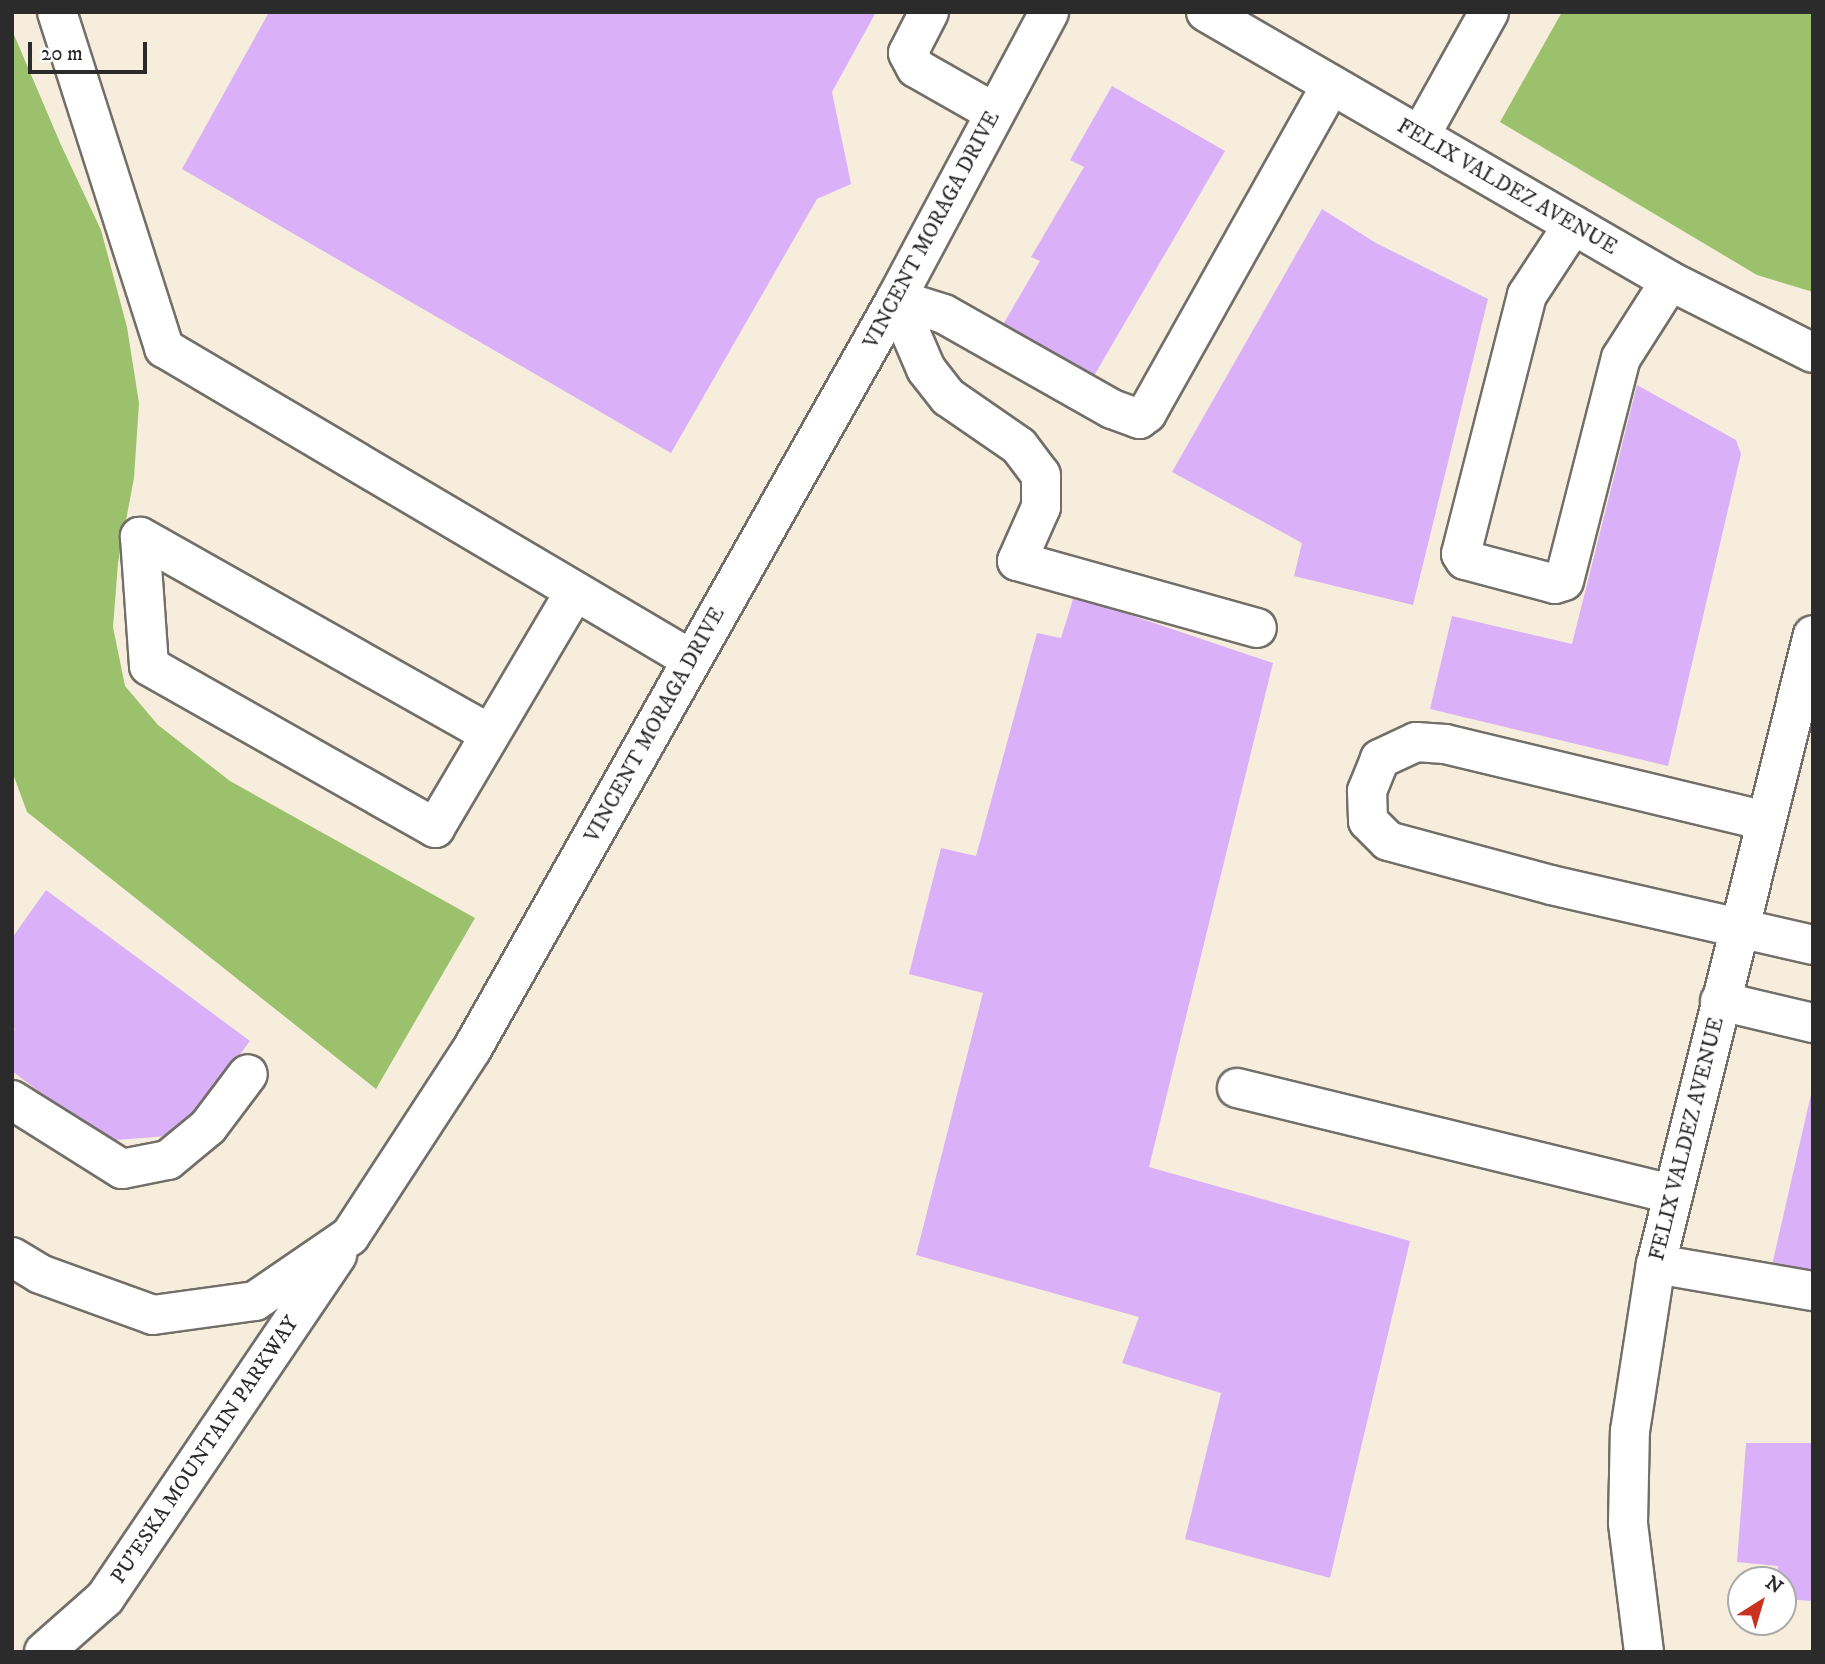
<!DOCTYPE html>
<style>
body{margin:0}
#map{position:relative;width:1825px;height:1664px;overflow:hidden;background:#f6eddc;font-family:"IM FELL DW Pica",serif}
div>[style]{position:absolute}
.green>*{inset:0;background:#9cc16c}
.building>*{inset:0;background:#dab1f8}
.roads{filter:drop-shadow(2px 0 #726f69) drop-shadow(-2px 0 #726f69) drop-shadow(0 2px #726f69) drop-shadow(0 -2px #726f69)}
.minor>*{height:38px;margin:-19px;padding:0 19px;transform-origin:19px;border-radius:19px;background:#fff}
span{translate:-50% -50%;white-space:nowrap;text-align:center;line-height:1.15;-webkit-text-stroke:5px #fff;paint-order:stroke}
.street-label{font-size:21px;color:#2b2b2b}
.frame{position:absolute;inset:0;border:14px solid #2b2b2b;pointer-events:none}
.north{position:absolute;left:1727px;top:1566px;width:70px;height:70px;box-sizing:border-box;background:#fff;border:2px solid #aaa;border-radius:50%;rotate:37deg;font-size:19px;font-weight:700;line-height:28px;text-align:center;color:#2b2b2b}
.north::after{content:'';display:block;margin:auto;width:24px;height:32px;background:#c8321e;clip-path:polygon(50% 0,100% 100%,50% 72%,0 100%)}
.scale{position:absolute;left:28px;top:42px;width:119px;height:32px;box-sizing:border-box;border:4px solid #2b2b2b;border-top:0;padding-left:9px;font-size:21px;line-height:24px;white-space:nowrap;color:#2b2b2b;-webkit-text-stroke:5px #fff;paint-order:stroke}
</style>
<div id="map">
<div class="green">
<div style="clip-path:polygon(1562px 12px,1813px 12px,1813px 292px,1757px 275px,1500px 122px)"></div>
<div style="clip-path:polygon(12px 30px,61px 145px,101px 230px,127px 327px,139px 403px,134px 478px,118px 563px,113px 627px,125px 686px,158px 725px,230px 781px,475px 918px,376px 1089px,27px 812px,12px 771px)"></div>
</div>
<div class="building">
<div style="clip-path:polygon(269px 12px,876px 12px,832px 92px,851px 184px,817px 199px,671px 453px,182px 169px)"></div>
<div style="clip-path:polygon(1112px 86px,1225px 151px,1091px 381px,1001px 328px,1040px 261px,1031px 257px,1084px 167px,1070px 160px)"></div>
<div style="clip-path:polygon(1322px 209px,1376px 243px,1488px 299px,1413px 605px,1294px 576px,1302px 543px,1172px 472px)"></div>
<div style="clip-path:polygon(1637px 385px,1736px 440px,1741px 454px,1668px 766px,1430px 709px,1452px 616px,1572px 644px)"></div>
<div style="clip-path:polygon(1074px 596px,1273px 663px,1149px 1167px,1410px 1241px,1330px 1578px,1185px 1539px,1221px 1393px,1122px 1363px,1139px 1317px,916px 1255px,983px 993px,909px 974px,941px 848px,976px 856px,1037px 633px,1061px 638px)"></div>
<div style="clip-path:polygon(46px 890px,250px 1041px,197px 1111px,167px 1136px,104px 1141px,12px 1071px,12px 1033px,15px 1029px,12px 1027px,12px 938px)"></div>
<div style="clip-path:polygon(1812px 1090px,1813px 1090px,1813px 1272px,1772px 1265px)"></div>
<div style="clip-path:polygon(1746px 1443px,1813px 1443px,1813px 1601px,1783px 1599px,1783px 1580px,1777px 1580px,1778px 1566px,1737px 1562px)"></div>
</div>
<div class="roads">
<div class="minor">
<div style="left:57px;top:12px;width:353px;rotate:72.3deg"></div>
<div style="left:164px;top:348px;width:613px;rotate:30.58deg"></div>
<div style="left:929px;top:12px;width:46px;rotate:117.1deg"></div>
<div style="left:908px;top:53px;width:17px;rotate:62deg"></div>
<div style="left:916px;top:68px;width:91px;rotate:29.7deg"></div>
<div style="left:1206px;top:12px;width:536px;rotate:30.1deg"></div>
<div style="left:1670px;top:281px;width:160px;rotate:26.7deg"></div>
<div style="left:1420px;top:136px;width:142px;rotate:-60.9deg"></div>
<div style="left:1573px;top:225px;width:84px;rotate:123.3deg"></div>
<div style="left:1527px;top:295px;width:267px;rotate:104.3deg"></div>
<div style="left:1461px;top:554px;width:7px;rotate:56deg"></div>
<div style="left:1465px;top:560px;width:93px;rotate:14.9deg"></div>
<div style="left:1555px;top:584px;width:9px;rotate:-18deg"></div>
<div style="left:1564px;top:581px;width:230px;rotate:-75.7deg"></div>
<div style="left:1621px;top:358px;width:91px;rotate:-57.5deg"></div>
<div style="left:896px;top:299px;width:50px;rotate:17.4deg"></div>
<div style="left:944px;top:314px;width:193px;rotate:29.5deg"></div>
<div style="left:1112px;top:409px;width:29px;rotate:20deg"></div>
<div style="left:1139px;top:419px;width:10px;rotate:-37deg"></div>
<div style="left:1147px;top:413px;width:376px;rotate:-60.7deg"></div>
<div style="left:896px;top:299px;width:76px;rotate:66.8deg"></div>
<div style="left:926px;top:369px;width:36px;rotate:52deg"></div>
<div style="left:948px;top:397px;width:86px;rotate:34.6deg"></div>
<div style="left:1019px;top:446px;width:36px;rotate:53deg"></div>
<div style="left:1041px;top:475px;width:32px;rotate:90deg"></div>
<div style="left:1041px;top:507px;width:59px;rotate:114deg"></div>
<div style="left:1017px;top:561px;width:249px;rotate:15.6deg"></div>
<div style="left:490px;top:734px;width:402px;rotate:-150.6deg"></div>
<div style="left:140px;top:537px;width:129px;rotate:86deg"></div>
<div style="left:149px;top:666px;width:329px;rotate:29.5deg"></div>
<div style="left:435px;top:828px;width:275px;rotate:-59.4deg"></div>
<div style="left:1766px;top:821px;width:330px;rotate:-166.5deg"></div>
<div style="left:1445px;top:744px;width:29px;rotate:-176deg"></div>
<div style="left:1416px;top:742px;width:40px;rotate:155deg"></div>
<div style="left:1380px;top:759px;width:35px;rotate:112deg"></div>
<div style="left:1367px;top:791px;width:30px;rotate:88deg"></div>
<div style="left:1368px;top:821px;width:28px;rotate:45deg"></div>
<div style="left:1388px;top:841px;width:169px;rotate:15.1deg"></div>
<div style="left:1551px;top:885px;width:269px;rotate:12.9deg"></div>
<div style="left:1720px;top:1001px;width:96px;rotate:13.3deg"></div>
<div style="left:1237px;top:1088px;width:449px;rotate:13.7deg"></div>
<div style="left:12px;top:1100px;width:130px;rotate:32.1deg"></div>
<div style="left:122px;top:1169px;width:47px;rotate:-11.1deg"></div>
<div style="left:168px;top:1160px;width:52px;rotate:-39.5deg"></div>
<div style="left:208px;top:1127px;width:66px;rotate:-53deg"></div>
<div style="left:12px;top:1257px;width:33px;rotate:31deg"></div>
<div style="left:40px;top:1274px;width:120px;rotate:19.9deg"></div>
<div style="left:153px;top:1315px;width:103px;rotate:-7.8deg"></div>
<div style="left:255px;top:1301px;width:115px;rotate:-34.4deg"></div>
<div style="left:350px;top:1236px;width:223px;rotate:-56.9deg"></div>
<div style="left:472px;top:1049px;width:862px;rotate:-60.52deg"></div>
<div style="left:896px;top:299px;width:325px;rotate:-61.9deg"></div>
<div style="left:1656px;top:1264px;width:159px;rotate:9.8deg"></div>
<div style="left:44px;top:1652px;width:81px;rotate:-41.5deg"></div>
<div style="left:105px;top:1598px;width:414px;rotate:-55.9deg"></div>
<div style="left:1644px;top:1652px;width:130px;rotate:-97.1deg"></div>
<div style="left:1628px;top:1523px;width:92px;rotate:-88.8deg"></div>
<div style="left:1630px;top:1431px;width:169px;rotate:-81.2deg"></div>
<div style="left:1656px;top:1264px;width:648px;rotate:-75.99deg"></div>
</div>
</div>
<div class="street-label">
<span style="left:1507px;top:187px;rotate:30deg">FELIX VALDEZ AVENUE</span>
<span style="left:932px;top:230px;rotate:-62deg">VINCENT MORAGA DRIVE</span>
<span style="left:655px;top:725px;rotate:-61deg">VINCENT MORAGA DRIVE</span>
<span style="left:1687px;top:1139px;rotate:-76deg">FELIX VALDEZ AVENUE</span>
<span style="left:205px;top:1450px;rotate:-56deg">PU'ESKA MOUNTAIN PARKWAY</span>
</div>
<div class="frame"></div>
<div class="north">N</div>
<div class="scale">20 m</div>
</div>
